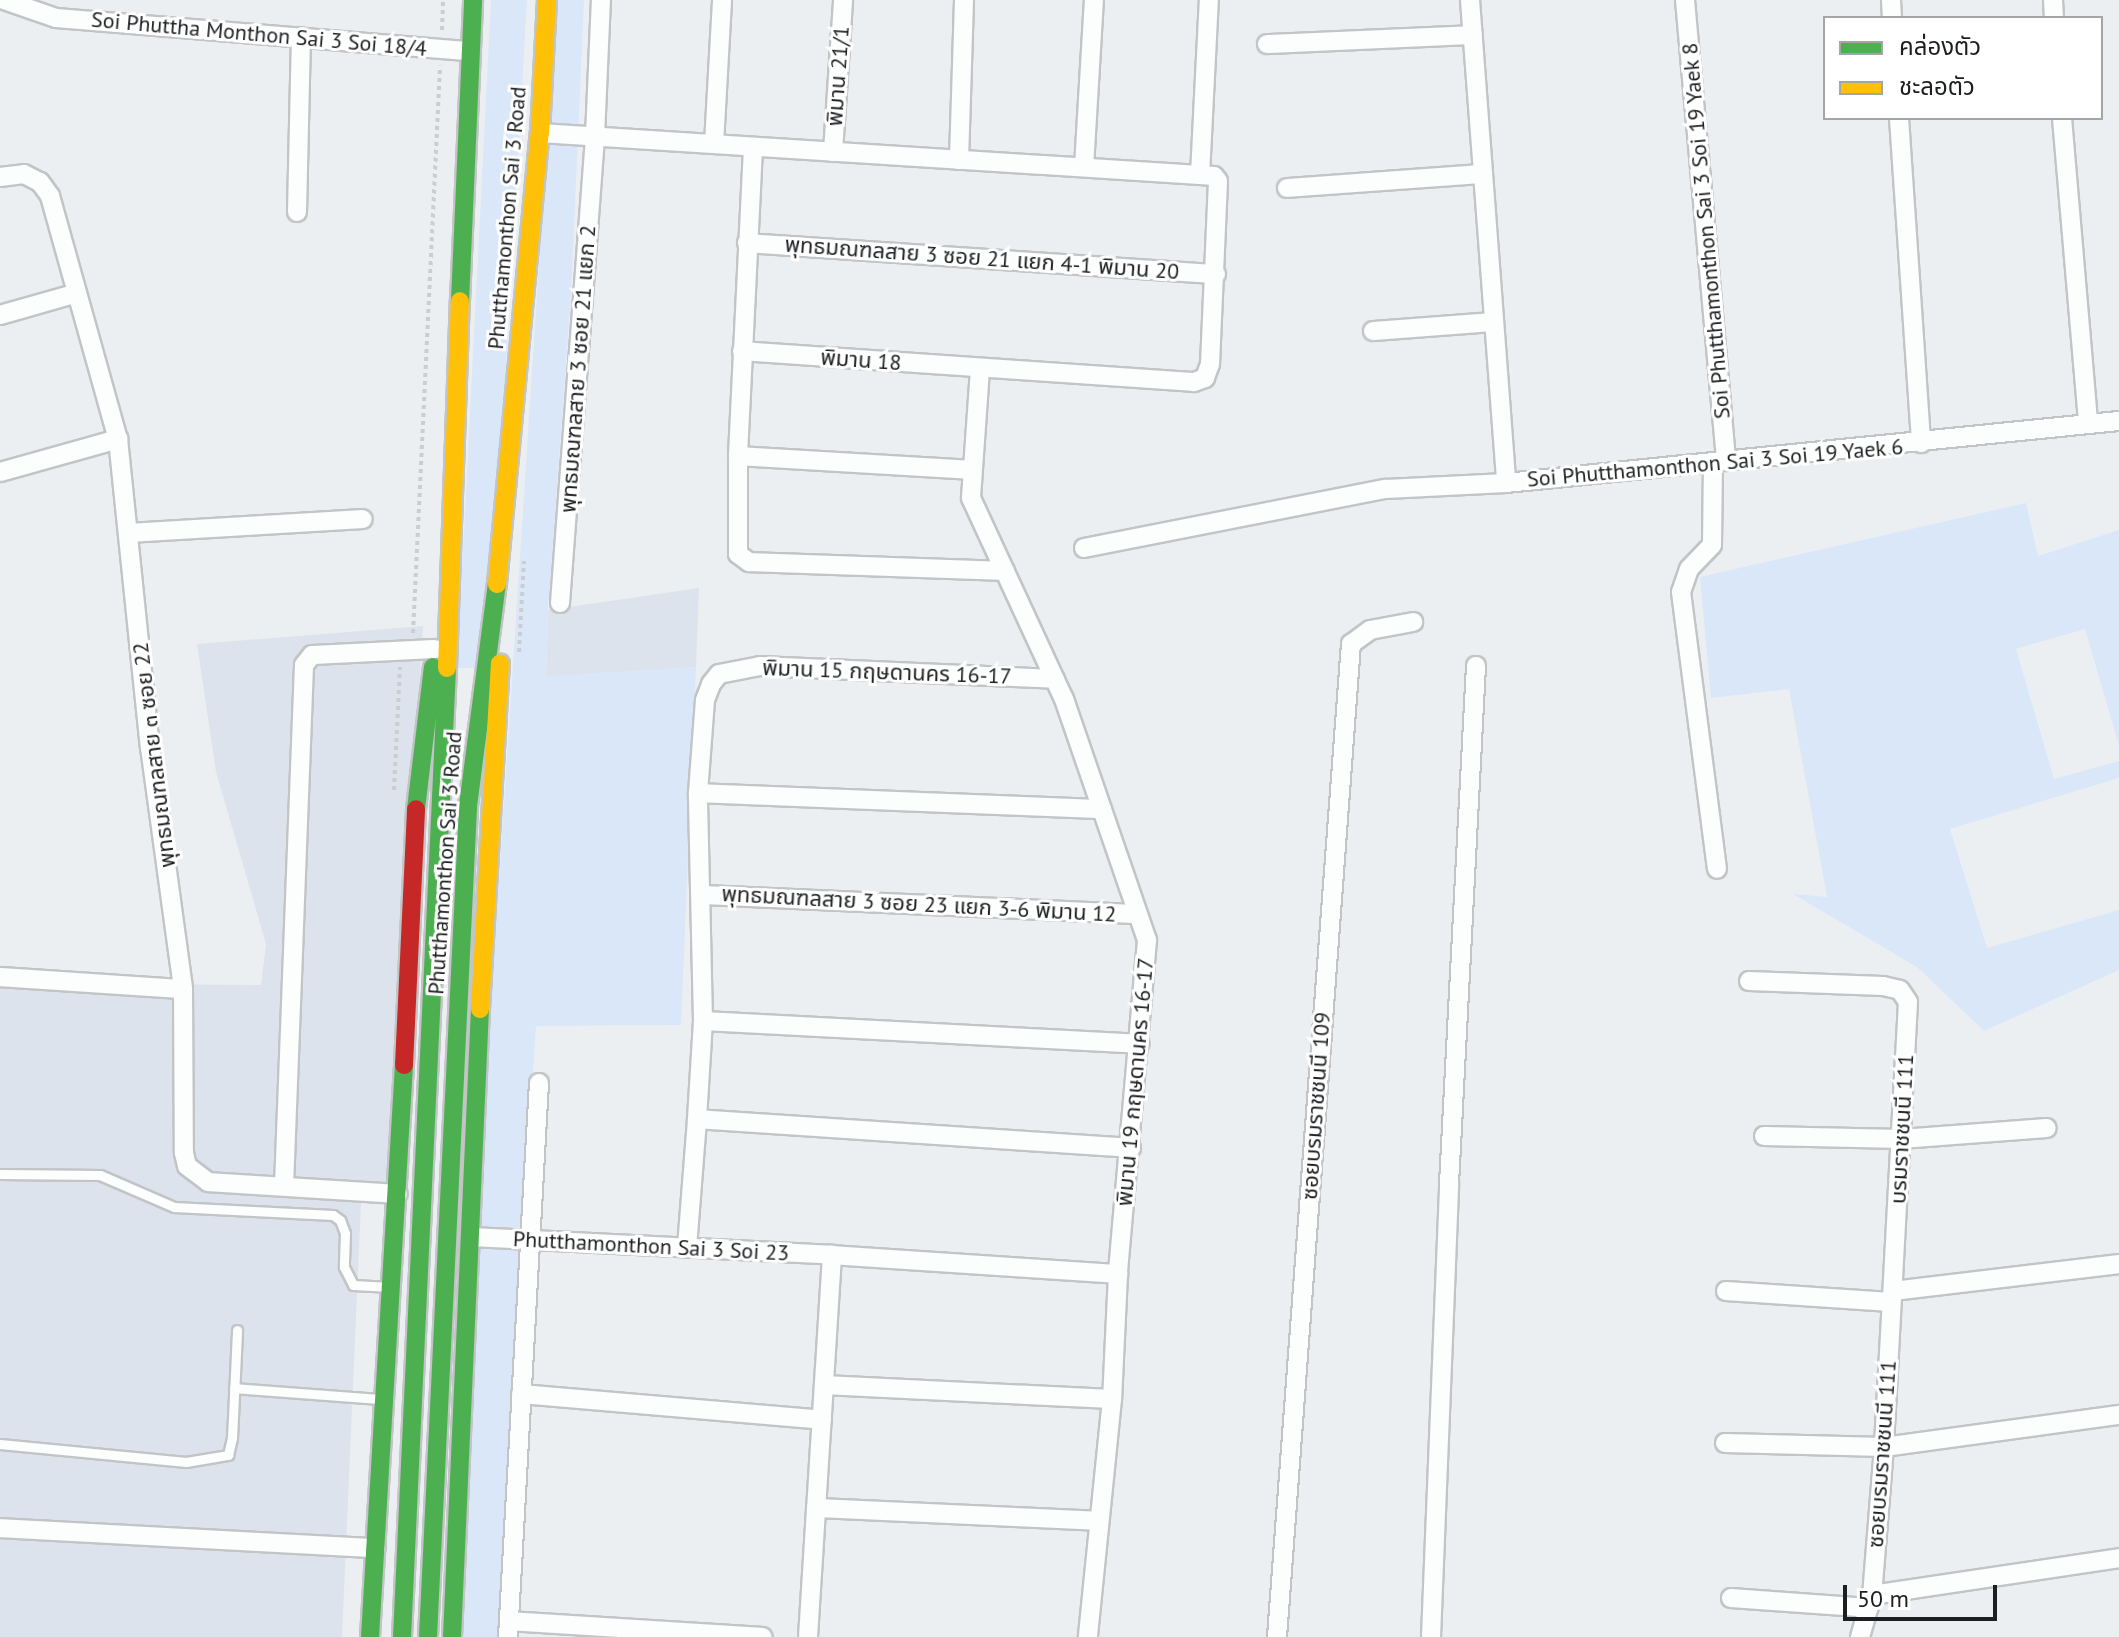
<!DOCTYPE html>
<meta charset="utf-8">
<style>
body{margin:0}
#map{position:relative;width:2119px;height:1637px;overflow:hidden;background:#eceff2;font-family:"PT Sans","Noto Sans Thai",sans-serif}
div>[style]{position:absolute}
.built>*{inset:0;background:#dce3ec}
.green>*{inset:0;background:#dae7f9}
.path>*{height:4px;margin-top:-2px;transform-origin:0;background:repeating-linear-gradient(90deg,#cccdcf 0 4px,transparent 0 8px)}
.roads{filter:drop-shadow(2px 0 #c2c4c6) drop-shadow(-2px 0 #c2c4c6) drop-shadow(0 2px #c2c4c6) drop-shadow(0 -2px #c2c4c6)}
.lane>*{height:9px;margin:-4.5px;padding:0 4.5px;transform-origin:4.5px;border-radius:4.5px;background:#fcfdfd}
.street>*{height:18px;margin:-9px;padding:0 9px;transform-origin:9px;border-radius:9px;background:#fcfdfd}
.fast>*{height:18px;margin:-9px;padding:0 9px;transform-origin:9px;border-radius:9px;background:#4caf50}
.slow>*{height:18px;margin:-9px;padding:0 9px;transform-origin:9px;border-radius:9px;background:#ffc107}
.jam>*{height:18px;margin:-9px;padding:0 9px;transform-origin:9px;border-radius:9px;background:#c62828}
span{translate:-50% -50%;white-space:nowrap;text-align:center;line-height:1.15;-webkit-text-stroke:6px #fff;paint-order:stroke}
.street-label{font-size:22px;color:#1c1e20}
.legend{position:absolute;left:1823px;top:16px;width:280px;height:104px;box-sizing:border-box;background:#fff;border:2px solid #a4a5a6;margin:0;padding:10px 14px;list-style:none;font-size:24px;color:#1c1e20}
.legend li{display:flex;align-items:center;gap:16px;height:40px}
.legend b{width:40px;border:2px solid #a4a5a6}
.scale{position:absolute;left:1843px;top:1585px;width:154px;height:36px;box-sizing:border-box;border:4px solid #1c1e20;border-top:0;padding-left:10px;font-size:24px;line-height:28px;white-space:nowrap;color:#1c1e20;-webkit-text-stroke:6px #fff;paint-order:stroke}
</style>
<div id="map">
<div class="built">
<div style="clip-path:polygon(699px 588px,696px 667px,546px 677px,548px 610px)"></div>
<div style="clip-path:polygon(423px 626px,388px 1205px,361px 1203px,342px 1637px,0 1637px,0 983px,261px 985px,266px 944px,216px 772px,197px 644px)"></div>
</div>
<div class="green">
<div style="clip-path:polygon(491px 0,527px 0,503px 418px,477px 668px,457px 668px)"></div>
<div style="clip-path:polygon(556px 0,584px 0,571px 296px,548px 610px,546px 676px,696px 667px,681px 1025px,536px 1026px,498px 1637px,460px 1637px,489px 1035px)"></div>
<div style="clip-path:polygon(2026px 503px,2038px 556px,2119px 530px,2119px 746px,2085px 629px,2016px 649px,2054px 779px,2119px 761px,2119px 778px,1950px 829px,1987px 948px,2119px 910px,2119px 970px,1984px 1031px,1917px 967px,1793px 894px,1827px 897px,1789px 689px,1711px 698px,1700px 577px)"></div>
</div>
<div class="path">
<div style="left:442px;top:30px;width:30px;rotate:-88deg"></div>
<div style="left:413px;top:633px;width:568px;rotate:-87.27deg"></div>
<div style="left:519px;top:652px;width:91px;rotate:-86.9deg"></div>
<div style="left:394px;top:790px;width:123px;rotate:-87.2deg"></div>
</div>
<div class="roads">
<div class="lane">
<div style="left:0;top:1174px;width:100px;rotate:0.6deg"></div>
<div style="left:100px;top:1175px;width:81px;rotate:23.4deg"></div>
<div style="left:174px;top:1207px;width:159px;rotate:2.9deg"></div>
<div style="left:333px;top:1215px;width:9px;rotate:36deg"></div>
<div style="left:340px;top:1220px;width:14px;rotate:69deg"></div>
<div style="left:345px;top:1233px;width:34px;rotate:92deg"></div>
<div style="left:344px;top:1267px;width:20px;rotate:63deg"></div>
<div style="left:353px;top:1285px;width:38px;rotate:3deg"></div>
<div style="left:234px;top:1388px;width:148px;rotate:4.3deg"></div>
<div style="left:0;top:1444px;width:187px;rotate:5.5deg"></div>
<div style="left:186px;top:1462px;width:43px;rotate:-9.5deg"></div>
<div style="left:228px;top:1455px;width:17px;rotate:-77deg"></div>
<div style="left:232px;top:1438px;width:108px;rotate:-87.3deg"></div>
</div>
<div class="street">
<div style="left:4px;top:0;width:55px;rotate:19.1deg"></div>
<div style="left:56px;top:18px;width:415px;rotate:4.6deg"></div>
<div style="left:1470px;top:0;width:484px;rotate:85.7deg"></div>
<div style="left:1506px;top:483px;width:616px;rotate:-5.78deg"></div>
<div style="left:1685px;top:0;width:463px;rotate:84.9deg"></div>
<div style="left:1891px;top:0;width:18px;rotate:87deg"></div>
<div style="left:2053px;top:0;width:18px;rotate:87deg"></div>
<div style="left:1267px;top:44px;width:206px;rotate:-2.5deg"></div>
<div style="left:1899px;top:118px;width:326px;rotate:86.1deg"></div>
<div style="left:2062px;top:118px;width:307px;rotate:85.1deg"></div>
<div style="left:540px;top:133px;width:661px;rotate:3.64deg"></div>
<div style="left:1200px;top:175px;width:14px;rotate:4deg"></div>
<div style="left:1214px;top:176px;width:6px;rotate:51deg"></div>
<div style="left:1218px;top:181px;width:183px;rotate:92.5deg"></div>
<div style="left:1210px;top:364px;width:15px;rotate:110deg"></div>
<div style="left:1205px;top:378px;width:12px;rotate:160deg"></div>
<div style="left:1194px;top:382px;width:453px;rotate:-176.1deg"></div>
<div style="left:714px;top:144px;width:144px;rotate:-86.8deg"></div>
<div style="left:753px;top:148px;width:308px;rotate:92.8deg"></div>
<div style="left:738px;top:456px;width:98px;rotate:90deg"></div>
<div style="left:738px;top:554px;width:14px;rotate:36deg"></div>
<div style="left:749px;top:562px;width:256px;rotate:2deg"></div>
<div style="left:833px;top:152px;width:152px;rotate:-86.2deg"></div>
<div style="left:959px;top:160px;width:160px;rotate:-88.2deg"></div>
<div style="left:1084px;top:167px;width:167px;rotate:-86.6deg"></div>
<div style="left:1200px;top:175px;width:175px;rotate:-87.1deg"></div>
<div style="left:0;top:177px;width:24px;rotate:-7deg"></div>
<div style="left:24px;top:174px;width:18px;rotate:27deg"></div>
<div style="left:40px;top:182px;width:17px;rotate:54deg"></div>
<div style="left:50px;top:196px;width:252px;rotate:74.4deg"></div>
<div style="left:118px;top:439px;width:310px;rotate:84.1deg"></div>
<div style="left:150px;top:747px;width:244px;rotate:82.2deg"></div>
<div style="left:183px;top:989px;width:164px;rotate:89.7deg"></div>
<div style="left:184px;top:1153px;width:13px;rotate:77deg"></div>
<div style="left:187px;top:1166px;width:26px;rotate:37deg"></div>
<div style="left:208px;top:1182px;width:190px;rotate:3.6deg"></div>
<div style="left:1287px;top:188px;width:196px;rotate:-4.1deg"></div>
<div style="left:297px;top:212px;width:175px;rotate:-88.7deg"></div>
<div style="left:747px;top:243px;width:470px;rotate:3.8deg"></div>
<div style="left:0;top:315px;width:80px;rotate:-15.9deg"></div>
<div style="left:1373px;top:331px;width:121px;rotate:-4.3deg"></div>
<div style="left:980px;top:369px;width:129px;rotate:94deg"></div>
<div style="left:971px;top:498px;width:221px;rotate:65.2deg"></div>
<div style="left:1064px;top:699px;width:255px;rotate:71deg"></div>
<div style="left:1147px;top:940px;width:335px;rotate:95deg"></div>
<div style="left:1118px;top:1274px;width:125px;rotate:92.7deg"></div>
<div style="left:1112px;top:1399px;width:239px;rotate:95.8deg"></div>
<div style="left:738px;top:456px;width:235px;rotate:3.4deg"></div>
<div style="left:1713px;top:463px;width:82px;rotate:90.7deg"></div>
<div style="left:1712px;top:545px;width:33px;rotate:134deg"></div>
<div style="left:1689px;top:569px;width:24px;rotate:109deg"></div>
<div style="left:1681px;top:592px;width:279px;rotate:82.6deg"></div>
<div style="left:0;top:472px;width:123px;rotate:-15.6deg"></div>
<div style="left:129px;top:533px;width:234px;rotate:-3.4deg"></div>
<div style="left:1084px;top:548px;width:308px;rotate:-11.1deg"></div>
<div style="left:1386px;top:489px;width:120px;rotate:-2.9deg"></div>
<div style="left:560px;top:603px;width:468px;rotate:-85.7deg"></div>
<div style="left:595px;top:136px;width:136px;rotate:-87.5deg"></div>
<div style="left:698px;top:793px;width:404px;rotate:2.3deg"></div>
<div style="left:701px;top:895px;width:436px;rotate:2.5deg"></div>
<div style="left:0;top:977px;width:183px;rotate:3.8deg"></div>
<div style="left:1749px;top:981px;width:134px;rotate:2.1deg"></div>
<div style="left:1883px;top:986px;width:17px;rotate:13deg"></div>
<div style="left:1900px;top:990px;width:14px;rotate:56deg"></div>
<div style="left:1908px;top:1002px;width:446px;rotate:93.1deg"></div>
<div style="left:1884px;top:1447px;width:148px;rotate:94.6deg"></div>
<div style="left:1872px;top:1595px;width:44px;rotate:105.9deg"></div>
<div style="left:703px;top:1021px;width:228px;rotate:-91.3deg"></div>
<div style="left:698px;top:793px;width:93px;rotate:-85.7deg"></div>
<div style="left:705px;top:700px;width:17px;rotate:-69deg"></div>
<div style="left:711px;top:684px;width:13px;rotate:-51deg"></div>
<div style="left:719px;top:674px;width:42px;rotate:-11deg"></div>
<div style="left:760px;top:666px;width:295px;rotate:2.5deg"></div>
<div style="left:1764px;top:1136px;width:137px;rotate:1.3deg"></div>
<div style="left:1901px;top:1139px;width:146px;rotate:-4.3deg"></div>
<div style="left:1131px;top:1148px;width:435px;rotate:-176.2deg"></div>
<div style="left:697px;top:1119px;width:98px;rotate:-86.5deg"></div>
<div style="left:703px;top:1021px;width:437px;rotate:3deg"></div>
<div style="left:284px;top:1186px;width:521px;rotate:-87.8deg"></div>
<div style="left:304px;top:665px;width:13px;rotate:-51deg"></div>
<div style="left:312px;top:655px;width:123px;rotate:-2.8deg"></div>
<div style="left:470px;top:1237px;width:362px;rotate:2.8deg"></div>
<div style="left:832px;top:1255px;width:287px;rotate:3.8deg"></div>
<div style="left:687px;top:1247px;width:128px;rotate:-85.5deg"></div>
<div style="left:1726px;top:1291px;width:165px;rotate:3.8deg"></div>
<div style="left:1893px;top:1291px;width:228px;rotate:-6.8deg"></div>
<div style="left:824px;top:1385px;width:288px;rotate:2.8deg"></div>
<div style="left:521px;top:1394px;width:302px;rotate:4.9deg"></div>
<div style="left:1725px;top:1443px;width:159px;rotate:1.4deg"></div>
<div style="left:1884px;top:1447px;width:237px;rotate:-7.8deg"></div>
<div style="left:816px;top:1508px;width:283px;rotate:2.6deg"></div>
<div style="left:0;top:1528px;width:376px;rotate:3.1deg"></div>
<div style="left:1872px;top:1595px;width:250px;rotate:-8.5deg"></div>
<div style="left:1731px;top:1598px;width:138px;rotate:4.1deg"></div>
<div style="left:509px;top:1621px;width:254px;rotate:3.6deg"></div>
<div style="left:508px;top:1637px;width:555px;rotate:-86.8deg"></div>
<div style="left:808px;top:1637px;width:383px;rotate:-86.4deg"></div>
<div style="left:1277px;top:1637px;width:996px;rotate:-85.74deg"></div>
<div style="left:1351px;top:644px;width:24px;rotate:-36deg"></div>
<div style="left:1370px;top:630px;width:44px;rotate:-10.5deg"></div>
<div style="left:1431px;top:1637px;width:453px;rotate:-87.7deg"></div>
<div style="left:1449px;top:1184px;width:519px;rotate:-87.02deg"></div>
</div>
<div class="fast">
<div style="left:460px;top:301px;width:301px;rotate:-87.5deg"></div>
<div style="left:416px;top:809px;width:143px;rotate:-83.2deg"></div>
<div style="left:370px;top:1637px;width:573px;rotate:-86.6deg"></div>
<div style="left:402px;top:1637px;width:970px;rotate:-87.34deg"></div>
<div style="left:428px;top:1637px;width:832px;rotate:-87.24deg"></div>
<div style="left:468px;top:806px;width:224px;rotate:-82.6deg"></div>
<div style="left:452px;top:1637px;width:629px;rotate:-87.45deg"></div>
</div>
<div class="slow">
<div style="left:497px;top:584px;width:453px;rotate:-84.6deg"></div>
<div style="left:540px;top:133px;width:133px;rotate:-87deg"></div>
<div style="left:447px;top:668px;width:367px;rotate:-88deg"></div>
<div style="left:480px;top:1009px;width:346px;rotate:-86.7deg"></div>
</div>
<div class="jam">
<div style="left:404px;top:1065px;width:256px;rotate:-87.3deg"></div>
</div>
</div>
<div class="street-label">
<span style="left:259px;top:34px;rotate:5deg">Soi Phuttha Monthon Sai 3 Soi 18/4</span>
<span style="left:838px;top:76px;rotate:-86deg">พิมาน 21/1</span>
<span style="left:507px;top:218px;rotate:-85deg">Phutthamonthon Sai 3 Road</span>
<span style="left:1706px;top:231px;rotate:-95deg">Soi Phutthamonthon Sai 3 Soi 19 Yaek 8</span>
<span style="left:982px;top:258px;rotate:4deg">พุทธมณฑลสาย 3 ซอย 21 แยก 4-1 พิมาน 20</span>
<span style="left:861px;top:360px;rotate:4deg">พิมาน 18</span>
<span style="left:578px;top:369px;rotate:-86deg">พุทธมณฑลสาย 3 ซอย 21 แยก 2</span>
<span style="left:1715px;top:463px;rotate:-5deg">Soi Phutthamonthon Sai 3 Soi 19 Yaek 6</span>
<span style="left:887px;top:672px;rotate:2deg">พิมาน 15 กฤษดานคร 16-17</span>
<span style="left:154px;top:755px;rotate:-97deg">พุทธมณฑลสาย ๓ ซอย 22</span>
<span style="left:445px;top:863px;rotate:-86deg">Phutthamonthon Sai 3 Road</span>
<span style="left:919px;top:904px;rotate:3deg">พุทธมณฑลสาย 3 ซอย 23 แยก 3-6 พิมาน 12</span>
<span style="left:1135px;top:1082px;rotate:-85deg">พิมาน 19 กฤษดานคร 16-17</span>
<span style="left:1316px;top:1106px;rotate:-86deg">ซอยบรมราชชนนี 109</span>
<span style="left:1902px;top:1129px;rotate:-87deg">บรมราชชนนี 111</span>
<span style="left:651px;top:1246px;rotate:3deg">Phutthamonthon Sai 3 Soi 23</span>
<span style="left:1882px;top:1454px;rotate:-86deg">ซอยบรมราชชนนี 111</span>
</div>
<ul class="legend">
<li><b style="height:10px;background:#4caf50"></b>คล่องตัว</li>
<li><b style="height:10px;background:#ffc107"></b>ชะลอตัว</li>
</ul>
<div class="scale">50 m</div>
</div>
